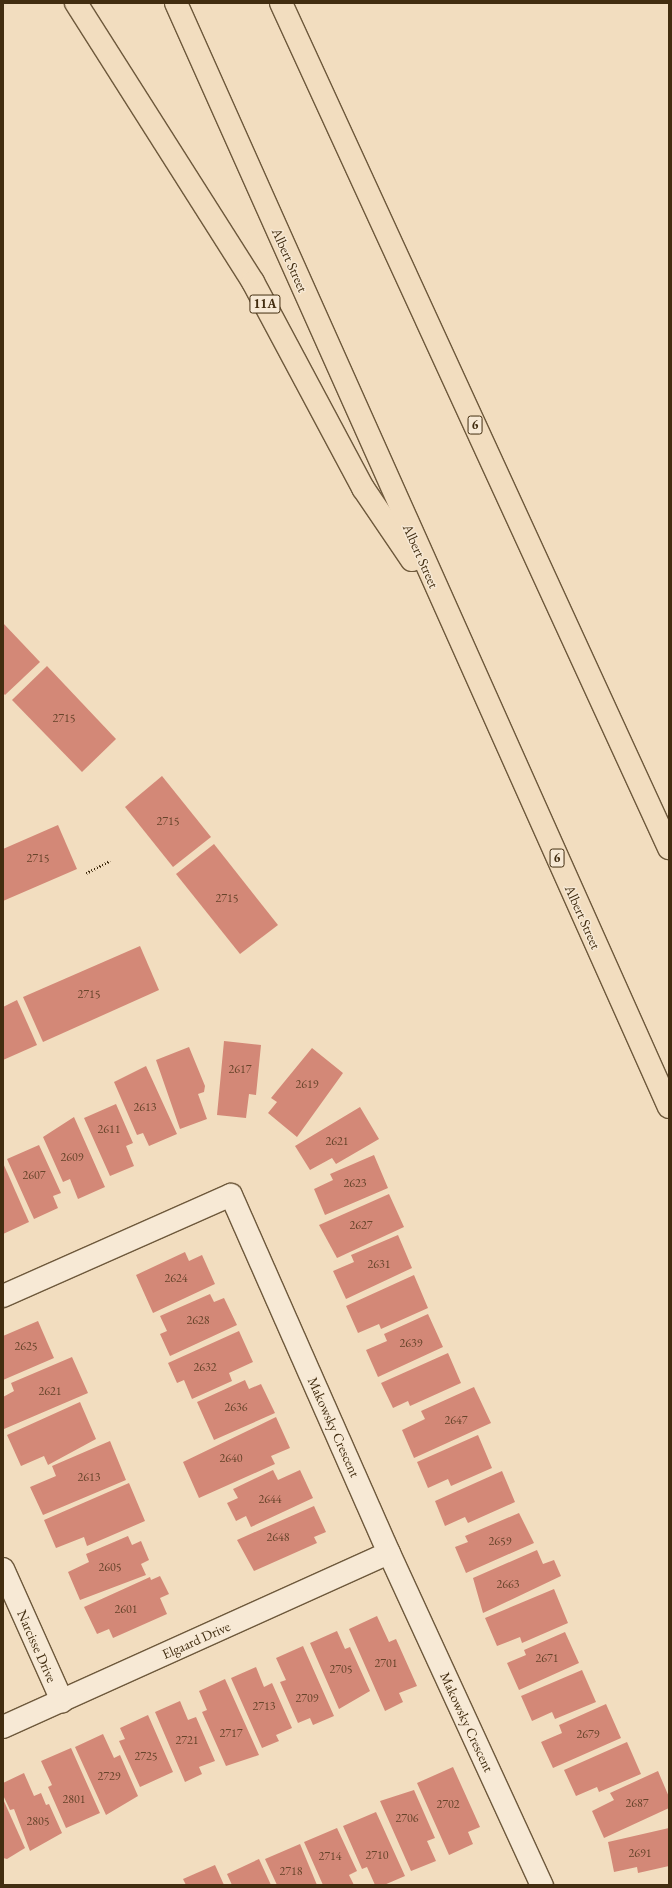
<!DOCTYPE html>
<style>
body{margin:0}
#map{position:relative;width:672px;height:1888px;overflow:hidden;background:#f2ddbf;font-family:"EB Garamond",serif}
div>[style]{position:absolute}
.building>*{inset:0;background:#d38877}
.path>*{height:2.5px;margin-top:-1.25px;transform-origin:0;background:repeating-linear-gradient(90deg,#422d10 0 1px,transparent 0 3px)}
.roads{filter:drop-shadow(1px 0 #6e593c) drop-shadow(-1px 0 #6e593c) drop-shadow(0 1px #6e593c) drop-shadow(0 -1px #6e593c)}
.street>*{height:22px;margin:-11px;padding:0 11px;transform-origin:11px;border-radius:11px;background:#f7e9d5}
.highway>*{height:22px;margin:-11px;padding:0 11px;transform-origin:11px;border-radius:11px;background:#f2ddbf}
span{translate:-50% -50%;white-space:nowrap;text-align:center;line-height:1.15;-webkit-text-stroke:3px #f7e9d5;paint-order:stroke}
.number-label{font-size:12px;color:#66442a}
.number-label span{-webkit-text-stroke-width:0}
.shield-label span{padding:1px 3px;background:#f7e9d5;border:1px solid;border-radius:3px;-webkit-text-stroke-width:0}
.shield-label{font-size:13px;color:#422d10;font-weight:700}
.street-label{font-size:14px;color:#422d10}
.frame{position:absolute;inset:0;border:4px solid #422d10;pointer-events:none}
</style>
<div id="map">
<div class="building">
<div style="clip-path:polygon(3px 623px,40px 662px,5px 695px,3px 693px)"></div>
<div style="clip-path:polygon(47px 666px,116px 739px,82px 772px,12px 700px)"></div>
<div style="clip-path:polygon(162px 776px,211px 837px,173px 867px,125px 807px)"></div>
<div style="clip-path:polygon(58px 825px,77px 869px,3px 901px,3px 849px)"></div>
<div style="clip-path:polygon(214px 844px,278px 925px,240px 954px,176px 874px)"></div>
<div style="clip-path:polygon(140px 946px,159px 990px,43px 1042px,23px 997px)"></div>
<div style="clip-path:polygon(17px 1000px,37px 1045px,3px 1060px,3px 1007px)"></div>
<div style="clip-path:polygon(224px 1041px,261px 1045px,256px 1095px,249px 1094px,246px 1118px,217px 1115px)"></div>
<div style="clip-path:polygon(189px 1047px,205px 1086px,204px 1092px,198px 1094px,207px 1119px,180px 1129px,156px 1060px)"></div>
<div style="clip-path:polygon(312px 1048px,343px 1073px,297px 1137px,268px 1113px,277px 1102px,271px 1098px)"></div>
<div style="clip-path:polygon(146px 1066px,177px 1134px,149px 1146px,143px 1133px,137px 1135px,114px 1082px)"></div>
<div style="clip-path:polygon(116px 1104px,133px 1143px,126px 1146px,134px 1166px,110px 1176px,84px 1118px)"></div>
<div style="clip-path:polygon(360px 1107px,379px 1139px,336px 1164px,332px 1158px,310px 1170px,295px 1146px)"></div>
<div style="clip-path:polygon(74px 1117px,105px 1187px,78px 1199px,70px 1179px,63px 1182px,43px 1137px)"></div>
<div style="clip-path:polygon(39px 1145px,61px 1193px,53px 1196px,58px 1208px,34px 1219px,7px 1159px)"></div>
<div style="clip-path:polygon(374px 1155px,388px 1188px,325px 1215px,314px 1189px,333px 1180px,330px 1174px)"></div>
<div style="clip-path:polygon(3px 1163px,29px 1222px,3px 1234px)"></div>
<div style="clip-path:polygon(389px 1194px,404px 1227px,337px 1258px,319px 1225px)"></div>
<div style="clip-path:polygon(398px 1235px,412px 1268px,346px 1299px,333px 1271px,354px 1262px,351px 1255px)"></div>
<div style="clip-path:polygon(185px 1252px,189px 1261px,202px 1255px,215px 1284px,153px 1313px,136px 1275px)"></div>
<div style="clip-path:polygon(414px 1275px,428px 1308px,381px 1329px,379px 1324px,358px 1333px,346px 1306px)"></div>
<div style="clip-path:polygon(210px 1294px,214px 1302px,224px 1298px,237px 1325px,170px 1356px,160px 1334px,167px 1331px,160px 1316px)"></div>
<div style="clip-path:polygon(428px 1314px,443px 1347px,378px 1377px,366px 1350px,387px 1341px,384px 1334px)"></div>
<div style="clip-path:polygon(38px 1321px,54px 1358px,3px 1380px,3px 1336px)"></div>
<div style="clip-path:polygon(239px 1331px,253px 1362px,229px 1373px,232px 1381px,192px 1399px,184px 1380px,177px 1383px,168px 1363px)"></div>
<div style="clip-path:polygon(448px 1353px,461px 1383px,410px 1406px,408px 1401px,393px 1408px,381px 1383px)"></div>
<div style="clip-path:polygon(72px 1357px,88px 1393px,4px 1429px,3px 1397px,14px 1391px,11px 1383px)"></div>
<div style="clip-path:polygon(245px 1380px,249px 1389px,261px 1384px,275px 1413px,214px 1440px,197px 1402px)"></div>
<div style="clip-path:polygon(474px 1387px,491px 1423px,414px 1458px,402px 1430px,425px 1419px,421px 1411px)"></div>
<div style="clip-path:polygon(80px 1402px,96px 1439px,48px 1465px,44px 1456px,21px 1466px,7px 1435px)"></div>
<div style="clip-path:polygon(276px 1417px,290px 1448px,271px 1456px,275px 1464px,199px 1498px,183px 1462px)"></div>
<div style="clip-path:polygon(478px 1435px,492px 1468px,451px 1486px,448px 1479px,428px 1488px,417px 1462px)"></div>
<div style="clip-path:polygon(110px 1441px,126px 1480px,43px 1515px,30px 1487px,56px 1476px,52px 1466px)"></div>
<div style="clip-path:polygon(273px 1470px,278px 1480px,300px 1470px,313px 1498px,251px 1527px,246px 1516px,236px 1521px,227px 1503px,238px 1498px,233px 1489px)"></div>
<div style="clip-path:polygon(502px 1471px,515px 1502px,468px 1523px,465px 1517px,445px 1526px,435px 1501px)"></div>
<div style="clip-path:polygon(129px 1483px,145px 1521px,87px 1546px,84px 1537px,56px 1548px,44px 1520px)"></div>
<div style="clip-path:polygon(314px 1506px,326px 1532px,314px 1537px,317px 1543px,254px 1571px,237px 1540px)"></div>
<div style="clip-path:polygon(519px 1513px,534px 1543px,466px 1573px,455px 1547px,468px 1542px,465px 1536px)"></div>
<div style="clip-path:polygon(128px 1536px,132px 1545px,141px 1541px,149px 1560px,141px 1564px,146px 1575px,80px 1600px,68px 1572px,89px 1562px,86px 1554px)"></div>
<div style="clip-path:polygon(537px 1550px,543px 1564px,554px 1560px,561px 1576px,483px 1613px,473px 1578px)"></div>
<div style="clip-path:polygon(160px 1576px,169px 1594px,160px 1598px,167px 1614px,113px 1638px,109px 1629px,97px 1634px,84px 1607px,150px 1577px,151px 1580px)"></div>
<div style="clip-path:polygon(554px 1589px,568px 1623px,522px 1643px,520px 1637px,497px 1646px,485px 1618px)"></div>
<div style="clip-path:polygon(377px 1616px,389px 1642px,396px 1639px,417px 1686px,399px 1693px,403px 1702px,385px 1711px,349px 1629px)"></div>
<div style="clip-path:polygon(337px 1631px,345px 1649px,350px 1647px,370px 1691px,339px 1709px,310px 1643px)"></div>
<div style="clip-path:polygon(565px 1632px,579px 1663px,519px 1690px,507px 1663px,526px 1655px,524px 1650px)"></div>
<div style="clip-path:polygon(303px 1646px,334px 1716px,313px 1725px,310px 1718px,298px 1723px,280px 1682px,286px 1680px,276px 1658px)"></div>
<div style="clip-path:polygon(256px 1667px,264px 1687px,272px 1683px,292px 1728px,276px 1735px,279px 1741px,262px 1748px,231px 1678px)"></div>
<div style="clip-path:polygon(582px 1670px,596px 1702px,555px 1719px,552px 1712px,532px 1721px,521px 1696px)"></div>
<div style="clip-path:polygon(225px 1679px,259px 1755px,226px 1766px,202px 1712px,207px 1710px,199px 1691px)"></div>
<div style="clip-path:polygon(180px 1701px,188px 1720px,196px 1717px,215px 1761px,199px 1767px,202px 1774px,185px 1782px,155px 1712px)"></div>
<div style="clip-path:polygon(606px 1704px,621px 1738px,553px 1768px,541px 1742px,562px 1733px,559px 1725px)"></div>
<div style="clip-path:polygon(148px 1715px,173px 1772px,140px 1787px,119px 1741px,125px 1739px,120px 1728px)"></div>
<div style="clip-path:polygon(103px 1734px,114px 1758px,120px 1755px,138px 1796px,106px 1815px,75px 1747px)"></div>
<div style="clip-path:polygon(627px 1742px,641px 1774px,599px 1792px,597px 1787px,576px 1796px,564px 1770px)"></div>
<div style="clip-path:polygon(71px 1748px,100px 1813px,66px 1828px,48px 1787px,52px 1785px,41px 1761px)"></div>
<div style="clip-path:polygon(453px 1767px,480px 1827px,468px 1832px,473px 1844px,449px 1855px,417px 1783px)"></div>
<div style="clip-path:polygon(658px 1771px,669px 1797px,669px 1808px,604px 1838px,592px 1811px,614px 1800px,610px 1793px)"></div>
<div style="clip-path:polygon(24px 1773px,34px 1796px,41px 1793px,46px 1805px,49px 1804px,62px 1833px,30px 1851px,14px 1809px,10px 1810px,3px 1795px,3px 1783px)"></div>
<div style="clip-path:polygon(414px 1790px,435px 1838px,427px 1841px,436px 1861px,411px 1871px,380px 1801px)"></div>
<div style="clip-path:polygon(3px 1799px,25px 1848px,7px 1859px,3px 1858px)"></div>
<div style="clip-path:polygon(376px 1812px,405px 1876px,384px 1885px,375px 1885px,367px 1867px,362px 1869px,343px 1826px)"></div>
<div style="clip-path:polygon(337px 1828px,357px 1871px,349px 1875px,354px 1885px,323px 1885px,304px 1842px)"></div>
<div style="clip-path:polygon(669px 1828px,669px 1866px,638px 1873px,637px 1867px,614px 1872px,608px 1842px)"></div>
<div style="clip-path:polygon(300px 1844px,317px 1885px,277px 1885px,265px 1859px)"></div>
<div style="clip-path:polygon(259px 1859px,271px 1885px,232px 1885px,227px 1874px)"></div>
<div style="clip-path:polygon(215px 1865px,224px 1885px,186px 1885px,183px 1879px)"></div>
</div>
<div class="path">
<div style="left:86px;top:873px;width:27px;rotate:-27deg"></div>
</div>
<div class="roads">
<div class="street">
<div style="left:3px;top:1296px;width:249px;rotate:-23.9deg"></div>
<div style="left:231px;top:1195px;width:391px;rotate:66.2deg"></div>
<div style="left:389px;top:1553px;width:366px;rotate:65.3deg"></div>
<div style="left:3px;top:1569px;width:145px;rotate:65.9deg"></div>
<div style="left:3px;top:1727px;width:423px;rotate:-24.3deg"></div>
</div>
<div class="highway">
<div style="left:76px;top:3px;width:330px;rotate:57.6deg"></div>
<div style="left:253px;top:282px;width:234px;rotate:61.9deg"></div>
<div style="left:363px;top:488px;width:87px;rotate:55.8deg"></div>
<div style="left:176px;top:3px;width:1209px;rotate:65.94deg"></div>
<div style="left:281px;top:3px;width:930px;rotate:65.34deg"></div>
</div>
</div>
<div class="number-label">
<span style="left:64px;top:719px">2715</span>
<span style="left:168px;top:822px">2715</span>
<span style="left:38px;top:859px">2715</span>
<span style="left:227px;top:899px">2715</span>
<span style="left:89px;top:995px">2715</span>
<span style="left:240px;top:1070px">2617</span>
<span style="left:307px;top:1085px">2619</span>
<span style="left:145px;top:1108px">2613</span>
<span style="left:109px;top:1130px">2611</span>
<span style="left:337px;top:1142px">2621</span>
<span style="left:72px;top:1158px">2609</span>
<span style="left:34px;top:1176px">2607</span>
<span style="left:355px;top:1184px">2623</span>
<span style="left:361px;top:1226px">2627</span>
<span style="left:379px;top:1265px">2631</span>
<span style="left:176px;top:1279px">2624</span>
<span style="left:198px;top:1321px">2628</span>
<span style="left:411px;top:1344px">2639</span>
<span style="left:26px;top:1347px">2625</span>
<span style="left:205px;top:1368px">2632</span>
<span style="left:50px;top:1392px">2621</span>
<span style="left:236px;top:1408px">2636</span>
<span style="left:456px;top:1421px">2647</span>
<span style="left:231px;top:1459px">2640</span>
<span style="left:89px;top:1478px">2613</span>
<span style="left:270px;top:1500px">2644</span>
<span style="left:278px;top:1538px">2648</span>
<span style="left:500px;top:1542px">2659</span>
<span style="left:110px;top:1568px">2605</span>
<span style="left:508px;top:1585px">2663</span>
<span style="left:126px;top:1610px">2601</span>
<span style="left:547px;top:1659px">2671</span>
<span style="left:386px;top:1664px">2701</span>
<span style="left:341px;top:1670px">2705</span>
<span style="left:307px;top:1699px">2709</span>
<span style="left:264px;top:1707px">2713</span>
<span style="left:231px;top:1734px">2717</span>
<span style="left:588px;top:1735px">2679</span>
<span style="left:187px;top:1741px">2721</span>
<span style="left:146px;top:1757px">2725</span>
<span style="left:109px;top:1777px">2729</span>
<span style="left:74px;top:1800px">2801</span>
<span style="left:637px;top:1804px">2687</span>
<span style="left:448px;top:1805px">2702</span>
<span style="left:407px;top:1819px">2706</span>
<span style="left:38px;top:1822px">2805</span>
<span style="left:640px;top:1854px">2691</span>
<span style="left:377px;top:1856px">2710</span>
<span style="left:330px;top:1857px">2714</span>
<span style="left:291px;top:1872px">2718</span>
</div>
<div class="shield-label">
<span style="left:265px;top:304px">11A</span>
<span style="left:475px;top:425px">6</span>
<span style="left:557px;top:858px">6</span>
</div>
<div class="street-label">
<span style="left:290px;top:260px;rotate:66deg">Albert Street</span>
<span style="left:421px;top:556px;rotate:66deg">Albert Street</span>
<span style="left:583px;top:917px;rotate:66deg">Albert Street</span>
<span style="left:334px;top:1427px;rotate:66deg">Makowsky Crescent</span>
<span style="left:196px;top:1640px;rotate:-24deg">Elgaard Drive</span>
<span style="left:37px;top:1646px;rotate:66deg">Narcisse Drive</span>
<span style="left:467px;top:1722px;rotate:65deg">Makowsky Crescent</span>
</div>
<div class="frame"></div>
</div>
